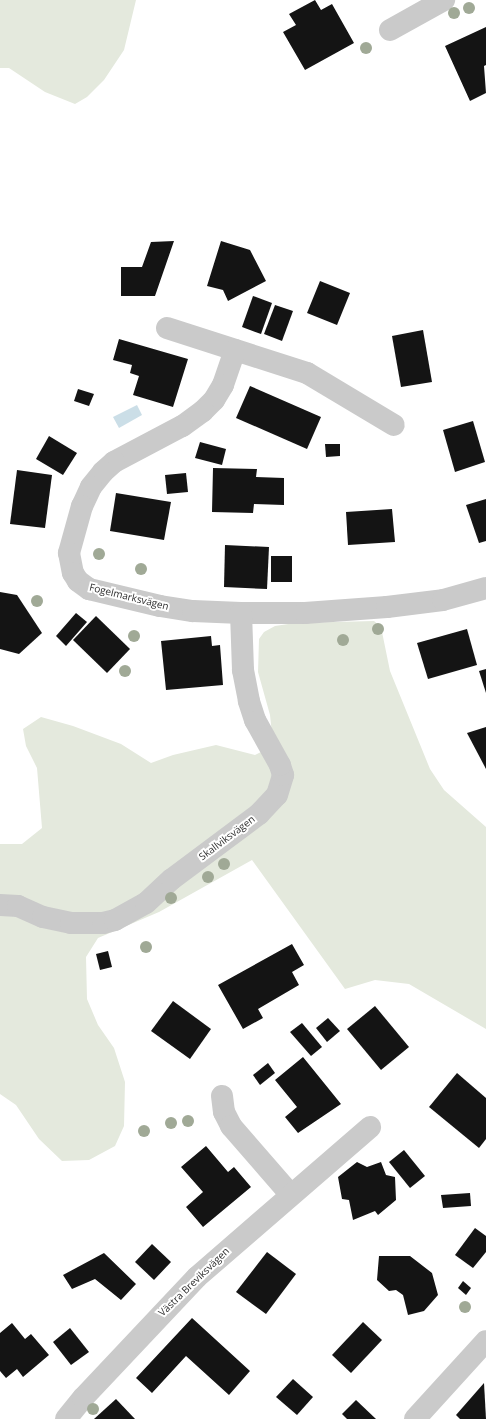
<!DOCTYPE html>
<meta charset="utf-8">
<style>
body{margin:0}
#map{position:relative;width:486px;height:1419px;overflow:hidden;background:#fff;font-family:"Open Sans",sans-serif}
div>[style]{position:absolute}
.green>*{inset:0;background:#e4e9dd}
.water>*{inset:0;background:#cbdee7}
.building>*{inset:0;background:#141414}
.minor>*{height:22px;margin:-11px;padding:0 11px;transform-origin:11px;border-radius:11px;background:#cacaca}
.trees>*{width:12px;height:12px;margin:-6px;border-radius:50%;background:#a0a996}
span{translate:-50% -50%;white-space:nowrap;text-align:center;line-height:1.15;-webkit-text-stroke:4px #fff;paint-order:stroke}
.street-label{font-size:10px;color:#2d2d2d}
</style>
<div id="map">
<div class="green">
<div style="clip-path:polygon(0 0,136px 0,124px 50px,104px 80px,87px 97px,75px 104px,45px 92px,9px 68px,0 68px)"></div>
<div style="clip-path:polygon(374px 621px,381px 627px,390px 671px,430px 769px,444px 790px,486px 827px,486px 1029px,409px 984px,375px 980px,345px 989px,252px 860px,159px 912px,98px 938px,86px 957px,87px 999px,98px 1025px,114px 1048px,125px 1082px,124px 1126px,115px 1146px,89px 1160px,62px 1161px,39px 1139px,16px 1105px,0 1094px,0 844px,22px 844px,42px 828px,37px 768px,26px 746px,23px 729px,41px 717px,73px 726px,121px 744px,151px 763px,173px 755px,216px 745px,255px 755px,263px 751px,272px 734px,270px 715px,258px 672px,259px 639px,264px 632px,275px 626px,295px 623px)"></div>
</div>
<div class="water">
<div style="clip-path:polygon(137px 405px,142px 415px,119px 428px,113px 417px)"></div>
</div>
<div class="building">
<div style="clip-path:polygon(315px 0,321px 10px,332px 4px,354px 43px,305px 70px,283px 32px,296px 25px,289px 14px)"></div>
<div style="clip-path:polygon(486px 27px,486px 65px,484px 66px,486px 93px,470px 101px,445px 46px)"></div>
<div style="clip-path:polygon(174px 241px,155px 296px,121px 296px,121px 267px,142px 267px,151px 242px)"></div>
<div style="clip-path:polygon(221px 241px,250px 250px,266px 281px,228px 301px,223px 290px,207px 286px)"></div>
<div style="clip-path:polygon(320px 281px,350px 293px,337px 325px,307px 313px)"></div>
<div style="clip-path:polygon(253px 296px,272px 303px,261px 334px,242px 327px)"></div>
<div style="clip-path:polygon(275px 305px,293px 311px,282px 341px,264px 334px)"></div>
<div style="clip-path:polygon(423px 330px,432px 382px,401px 387px,392px 336px)"></div>
<div style="clip-path:polygon(119px 339px,188px 359px,173px 407px,133px 395px,139px 376px,130px 373px,132px 365px,113px 360px)"></div>
<div style="clip-path:polygon(250px 386px,321px 417px,307px 449px,236px 418px)"></div>
<div style="clip-path:polygon(78px 389px,94px 394px,89px 406px,74px 401px)"></div>
<div style="clip-path:polygon(473px 421px,485px 462px,455px 472px,443px 430px)"></div>
<div style="clip-path:polygon(49px 436px,77px 453px,63px 475px,36px 459px)"></div>
<div style="clip-path:polygon(200px 442px,226px 449px,222px 465px,195px 458px)"></div>
<div style="clip-path:polygon(325px 444px,340px 444px,340px 456px,326px 457px)"></div>
<div style="clip-path:polygon(213px 468px,257px 469px,256px 477px,284px 478px,284px 505px,254px 504px,253px 513px,212px 512px)"></div>
<div style="clip-path:polygon(17px 470px,52px 475px,45px 528px,10px 524px)"></div>
<div style="clip-path:polygon(186px 473px,188px 492px,167px 494px,165px 475px)"></div>
<div style="clip-path:polygon(116px 493px,171px 502px,164px 540px,110px 531px)"></div>
<div style="clip-path:polygon(486px 499px,486px 541px,479px 543px,466px 505px)"></div>
<div style="clip-path:polygon(392px 509px,395px 542px,348px 545px,346px 512px)"></div>
<div style="clip-path:polygon(225px 545px,269px 547px,267px 589px,224px 587px)"></div>
<div style="clip-path:polygon(271px 556px,292px 556px,292px 582px,271px 582px)"></div>
<div style="clip-path:polygon(0 592px,17px 595px,42px 633px,19px 654px,0 649px)"></div>
<div style="clip-path:polygon(76px 613px,87px 622px,66px 646px,56px 636px)"></div>
<div style="clip-path:polygon(96px 616px,130px 649px,107px 673px,73px 640px)"></div>
<div style="clip-path:polygon(467px 629px,477px 665px,428px 679px,417px 643px)"></div>
<div style="clip-path:polygon(211px 636px,212px 646px,220px 645px,223px 685px,166px 690px,161px 641px)"></div>
<div style="clip-path:polygon(486px 669px,486px 693px,479px 671px)"></div>
<div style="clip-path:polygon(486px 727px,486px 769px,467px 733px)"></div>
<div style="clip-path:polygon(292px 944px,304px 965px,292px 972px,299px 985px,258px 1009px,263px 1018px,243px 1029px,218px 985px)"></div>
<div style="clip-path:polygon(108px 951px,112px 967px,100px 970px,96px 954px)"></div>
<div style="clip-path:polygon(173px 1001px,211px 1029px,190px 1059px,151px 1031px)"></div>
<div style="clip-path:polygon(375px 1006px,409px 1047px,381px 1070px,347px 1029px)"></div>
<div style="clip-path:polygon(328px 1018px,340px 1031px,327px 1042px,316px 1028px)"></div>
<div style="clip-path:polygon(302px 1023px,322px 1047px,311px 1056px,290px 1032px)"></div>
<div style="clip-path:polygon(303px 1057px,341px 1104px,298px 1133px,285px 1117px,297px 1107px,275px 1080px)"></div>
<div style="clip-path:polygon(268px 1063px,275px 1073px,260px 1085px,253px 1075px)"></div>
<div style="clip-path:polygon(457px 1073px,486px 1098px,486px 1139px,479px 1148px,429px 1107px)"></div>
<div style="clip-path:polygon(206px 1146px,228px 1172px,234px 1167px,251px 1187px,203px 1227px,186px 1207px,203px 1192px,181px 1167px)"></div>
<div style="clip-path:polygon(404px 1150px,425px 1176px,410px 1188px,389px 1162px)"></div>
<div style="clip-path:polygon(357px 1162px,367px 1167px,381px 1162px,386px 1175px,395px 1177px,396px 1200px,378px 1215px,375px 1211px,353px 1220px,349px 1200px,342px 1199px,338px 1177px)"></div>
<div style="clip-path:polygon(470px 1193px,471px 1206px,443px 1208px,441px 1195px)"></div>
<div style="clip-path:polygon(475px 1228px,486px 1236px,486px 1252px,473px 1268px,455px 1255px)"></div>
<div style="clip-path:polygon(152px 1244px,171px 1262px,154px 1280px,135px 1262px)"></div>
<div style="clip-path:polygon(267px 1252px,296px 1274px,266px 1314px,236px 1292px)"></div>
<div style="clip-path:polygon(104px 1253px,136px 1284px,121px 1300px,95px 1279px,72px 1289px,63px 1275px)"></div>
<div style="clip-path:polygon(379px 1256px,410px 1256px,432px 1273px,438px 1295px,424px 1311px,408px 1315px,403px 1295px,396px 1290px,389px 1291px,377px 1280px)"></div>
<div style="clip-path:polygon(463px 1281px,471px 1288px,466px 1295px,458px 1288px)"></div>
<div style="clip-path:polygon(192px 1318px,250px 1371px,229px 1395px,186px 1356px,152px 1393px,136px 1378px)"></div>
<div style="clip-path:polygon(363px 1322px,382px 1340px,351px 1373px,332px 1355px)"></div>
<div style="clip-path:polygon(12px 1323px,25px 1339px,31px 1334px,49px 1355px,23px 1377px,17px 1369px,6px 1378px,0 1371px,0 1333px)"></div>
<div style="clip-path:polygon(70px 1328px,89px 1352px,71px 1365px,53px 1342px)"></div>
<div style="clip-path:polygon(293px 1379px,313px 1397px,297px 1415px,276px 1397px)"></div>
<div style="clip-path:polygon(484px 1383px,486px 1419px,460px 1419px,456px 1415px)"></div>
<div style="clip-path:polygon(116px 1399px,135px 1419px,94px 1419px)"></div>
<div style="clip-path:polygon(356px 1400px,376px 1419px,347px 1419px,342px 1414px)"></div>
</div>
<div class="minor">
<div style="left:390px;top:30px;width:62px;rotate:-29.1deg"></div>
<div style="left:167px;top:328px;width:147px;rotate:17.8deg"></div>
<div style="left:307px;top:373px;width:101px;rotate:30.9deg"></div>
<div style="left:235px;top:350px;width:37px;rotate:109deg"></div>
<div style="left:223px;top:385px;width:17px;rotate:121deg"></div>
<div style="left:214px;top:400px;width:16px;rotate:135deg"></div>
<div style="left:203px;top:411px;width:26px;rotate:144deg"></div>
<div style="left:182px;top:426px;width:77px;rotate:152.1deg"></div>
<div style="left:114px;top:462px;width:15px;rotate:138deg"></div>
<div style="left:103px;top:472px;width:19px;rotate:129deg"></div>
<div style="left:91px;top:487px;width:21px;rotate:115deg"></div>
<div style="left:82px;top:506px;width:49px;rotate:105.5deg"></div>
<div style="left:69px;top:553px;width:20px;rotate:79deg"></div>
<div style="left:73px;top:573px;width:9px;rotate:58deg"></div>
<div style="left:78px;top:581px;width:14px;rotate:36deg"></div>
<div style="left:89px;top:589px;width:73px;rotate:13.5deg"></div>
<div style="left:160px;top:606px;width:33px;rotate:9deg"></div>
<div style="left:193px;top:611px;width:48px;rotate:2.4deg"></div>
<div style="left:241px;top:613px;width:64px"></div>
<div style="left:305px;top:613px;width:82px;rotate:-4.2deg"></div>
<div style="left:387px;top:607px;width:56px;rotate:-7.1deg"></div>
<div style="left:443px;top:600px;width:45px;rotate:-15.6deg"></div>
<div style="left:0;top:905px;width:18px;rotate:3deg"></div>
<div style="left:18px;top:906px;width:27px;rotate:24deg"></div>
<div style="left:43px;top:917px;width:29px;rotate:12deg"></div>
<div style="left:71px;top:923px;width:32px"></div>
<div style="left:103px;top:923px;width:12px;rotate:-14deg"></div>
<div style="left:115px;top:920px;width:35px;rotate:-29deg"></div>
<div style="left:146px;top:903px;width:35px;rotate:-43deg"></div>
<div style="left:172px;top:879px;width:109px;rotate:-36.8deg"></div>
<div style="left:259px;top:814px;width:26px;rotate:-47deg"></div>
<div style="left:277px;top:795px;width:21px;rotate:-73deg"></div>
<div style="left:283px;top:775px;width:10px;rotate:-107deg"></div>
<div style="left:280px;top:765px;width:51px;rotate:-119.1deg"></div>
<div style="left:255px;top:720px;width:20px;rotate:-108deg"></div>
<div style="left:249px;top:701px;width:32px;rotate:-101deg"></div>
<div style="left:243px;top:670px;width:57px;rotate:-92deg"></div>
<div style="left:222px;top:1096px;width:16px;rotate:83deg"></div>
<div style="left:224px;top:1112px;width:16px;rotate:63deg"></div>
<div style="left:231px;top:1126px;width:91px;rotate:49deg"></div>
<div style="left:66px;top:1419px;width:27px;rotate:-51deg"></div>
<div style="left:83px;top:1398px;width:166px;rotate:-46.7deg"></div>
<div style="left:197px;top:1277px;width:229px;rotate:-40.9deg"></div>
<div style="left:415px;top:1419px;width:105px;rotate:-47.7deg"></div>
</div>
<div class="trees">
<div style="left:469px;top:8px"></div>
<div style="left:454px;top:13px"></div>
<div style="left:366px;top:48px"></div>
<div style="left:99px;top:554px"></div>
<div style="left:141px;top:569px"></div>
<div style="left:37px;top:601px"></div>
<div style="left:378px;top:629px"></div>
<div style="left:134px;top:636px"></div>
<div style="left:343px;top:640px"></div>
<div style="left:125px;top:671px"></div>
<div style="left:224px;top:864px"></div>
<div style="left:208px;top:877px"></div>
<div style="left:171px;top:898px"></div>
<div style="left:146px;top:947px"></div>
<div style="left:188px;top:1121px"></div>
<div style="left:171px;top:1123px"></div>
<div style="left:144px;top:1131px"></div>
<div style="left:465px;top:1307px"></div>
<div style="left:93px;top:1409px"></div>
</div>
<div class="street-label">
<span style="left:129px;top:597px;rotate:14deg">Fogelmarksvägen</span>
<span style="left:227px;top:838px;rotate:-37deg">Skallviksvägen</span>
<span style="left:194px;top:1282px;rotate:-44deg">Västra Breviksvägen</span>
</div>
</div>
